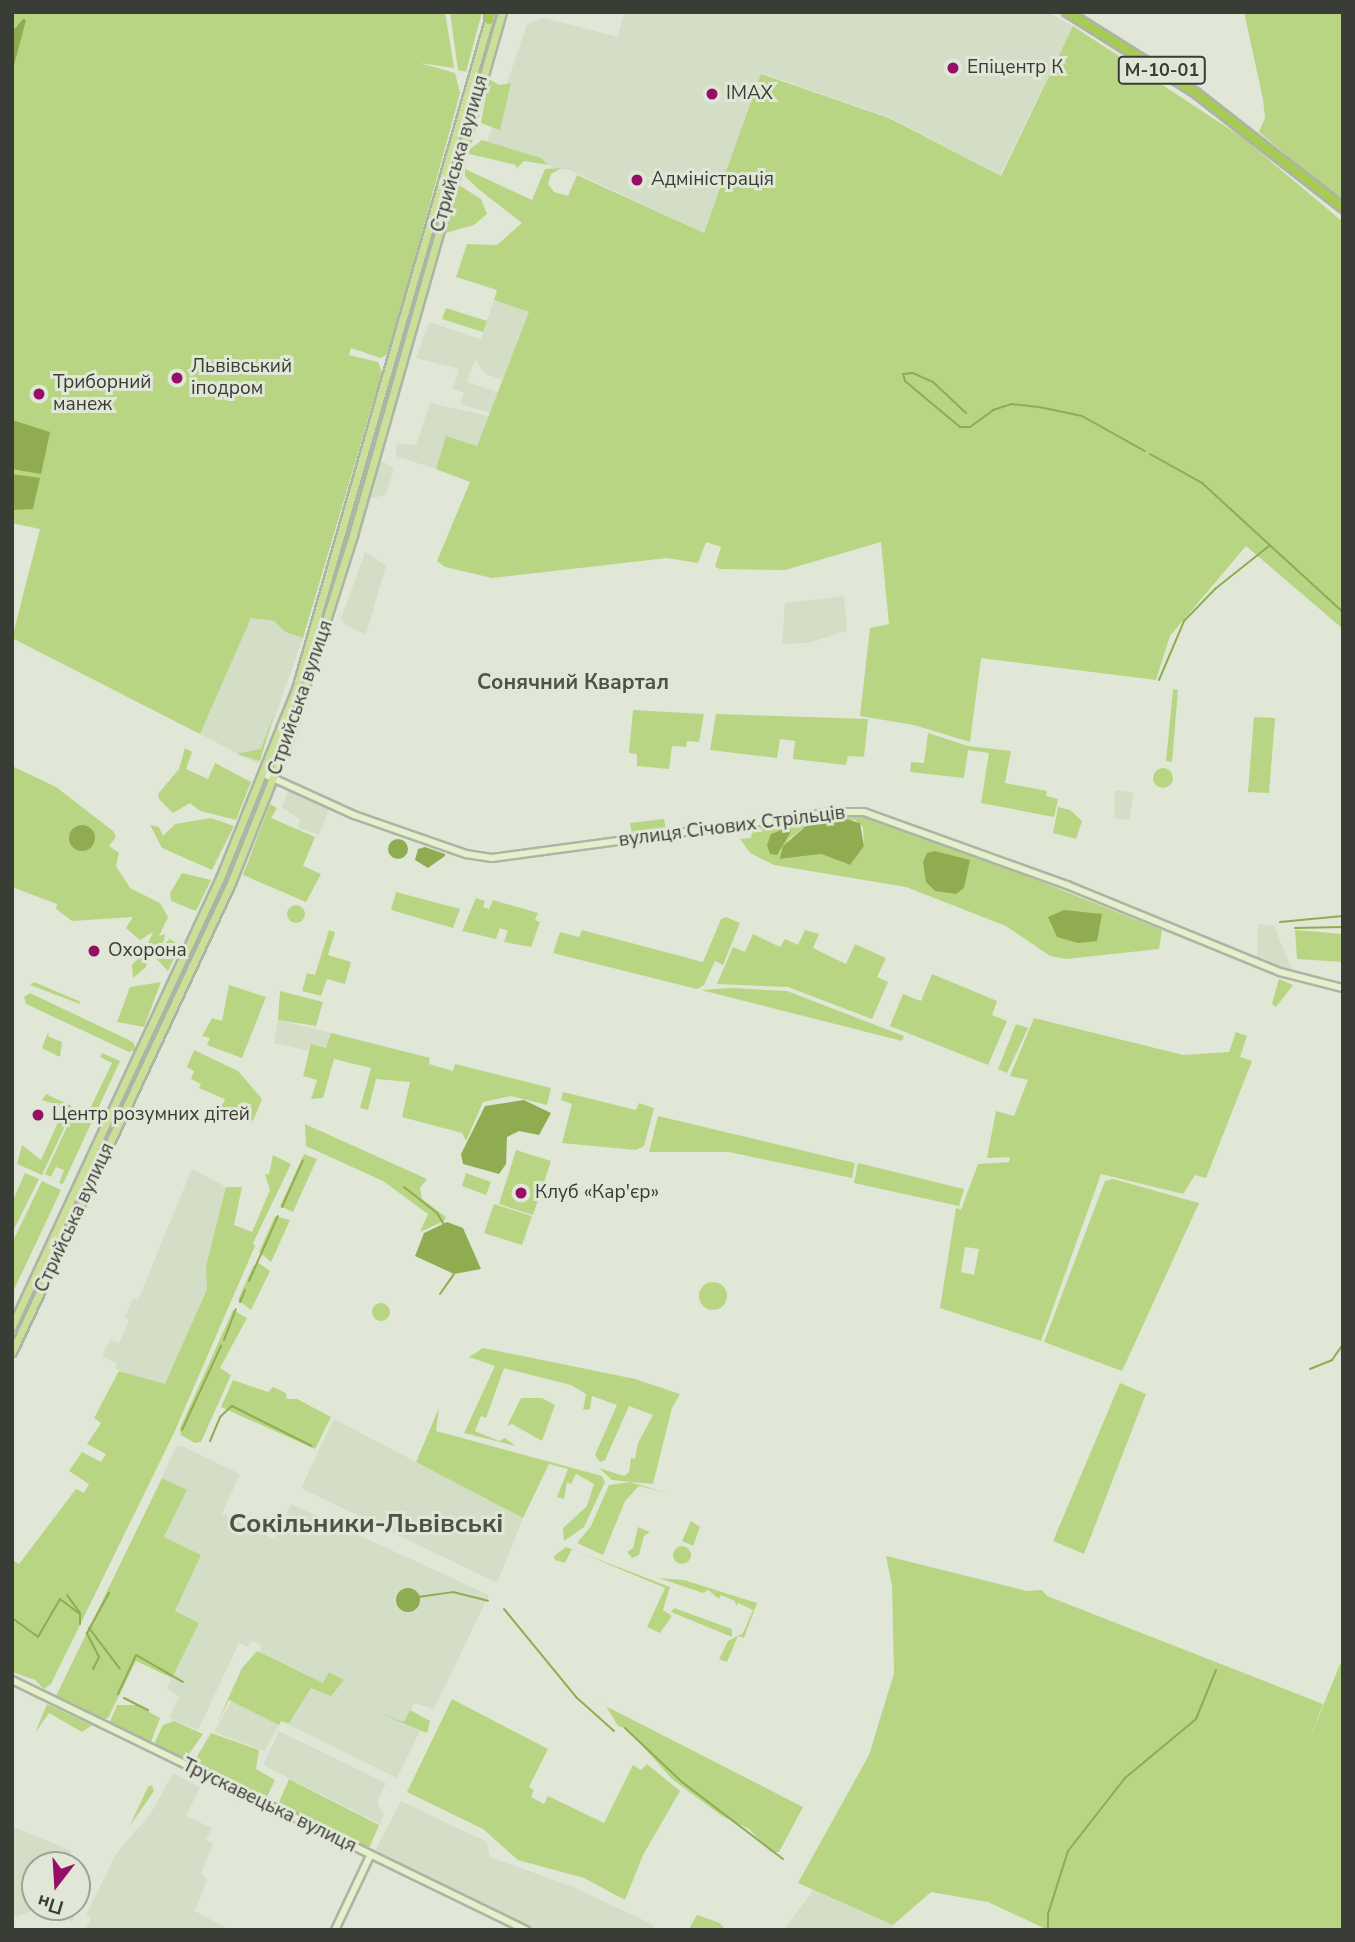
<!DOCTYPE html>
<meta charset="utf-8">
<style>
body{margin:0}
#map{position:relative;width:1355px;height:1942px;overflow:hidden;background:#e1e7d7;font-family:"Nunito Sans",sans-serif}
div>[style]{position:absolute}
.built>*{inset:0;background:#d4ddc6}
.green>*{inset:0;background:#b8d583}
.round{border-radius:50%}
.water>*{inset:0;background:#8fad50}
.stream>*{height:2px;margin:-1px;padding:0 1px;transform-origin:1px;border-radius:1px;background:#8fad50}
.roads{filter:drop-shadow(2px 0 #aeb4a5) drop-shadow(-2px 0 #aeb4a5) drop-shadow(0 2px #aeb4a5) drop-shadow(0 -2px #aeb4a5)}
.secondary>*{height:6px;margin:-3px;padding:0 3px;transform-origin:3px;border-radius:3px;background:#e4f0cb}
.primary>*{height:7px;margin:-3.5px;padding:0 3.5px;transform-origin:3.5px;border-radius:3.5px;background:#cae098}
.highway>*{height:8px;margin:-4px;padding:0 4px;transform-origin:4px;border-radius:4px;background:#a6cc53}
.dots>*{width:19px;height:19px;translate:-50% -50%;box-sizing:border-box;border:4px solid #e1e7d7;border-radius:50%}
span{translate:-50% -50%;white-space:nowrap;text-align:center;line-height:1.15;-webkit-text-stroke:6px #e1e7d7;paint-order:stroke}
.shield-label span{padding:2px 5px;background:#e1e7d7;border:2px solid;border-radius:5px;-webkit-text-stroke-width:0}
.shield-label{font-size:18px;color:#3a3c36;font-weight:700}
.poi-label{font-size:19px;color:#3a3c36}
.left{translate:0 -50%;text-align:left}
.street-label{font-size:19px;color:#3a3c36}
.neighbourhood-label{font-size:21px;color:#4e5345;font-weight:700}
.district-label{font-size:26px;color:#4e5345;font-weight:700}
.frame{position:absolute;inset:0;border:14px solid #3a3c36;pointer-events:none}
.north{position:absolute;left:21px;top:1851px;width:70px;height:70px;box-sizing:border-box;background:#e1e7d7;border:2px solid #9ea397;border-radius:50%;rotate:197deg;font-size:19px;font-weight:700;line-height:28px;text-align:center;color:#3a3c36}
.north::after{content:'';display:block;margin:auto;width:24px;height:32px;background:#950f67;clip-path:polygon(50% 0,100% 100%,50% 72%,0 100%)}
</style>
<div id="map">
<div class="built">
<div style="clip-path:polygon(624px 12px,1047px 12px,1073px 26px,1000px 175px,889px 117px,762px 73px,704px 233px,570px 170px,553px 168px,541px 158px,487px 142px,527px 24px,544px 18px,618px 37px)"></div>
<div style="clip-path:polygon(494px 300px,530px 311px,503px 380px,485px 374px,475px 359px,467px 382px,498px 392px,490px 413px,460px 404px,464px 393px,453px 389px,459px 369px,416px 358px,429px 322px,481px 339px)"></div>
<div style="clip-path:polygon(430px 403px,489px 416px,477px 446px,446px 436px,436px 469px,395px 456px,397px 444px,416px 445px)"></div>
<div style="clip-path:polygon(380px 460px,394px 468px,386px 495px,368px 499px)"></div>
<div style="clip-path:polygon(365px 552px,386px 566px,366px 634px,346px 626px,341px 619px)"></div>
<div style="clip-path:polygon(844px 596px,847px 631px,807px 643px,782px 644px,785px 603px)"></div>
<div style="clip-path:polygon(251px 618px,274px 621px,285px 632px,303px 638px,258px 764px,200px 734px)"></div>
<div style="clip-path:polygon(289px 788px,329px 809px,319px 835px,298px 828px,300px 820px,282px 807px)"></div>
<div style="clip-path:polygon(1115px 790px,1134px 793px,1129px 820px,1114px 818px)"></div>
<div style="clip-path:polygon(1258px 924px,1274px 926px,1293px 972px,1257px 957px)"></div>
<div style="clip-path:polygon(278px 1020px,331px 1033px,326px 1048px,312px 1044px,309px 1051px,274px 1043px)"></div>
<div style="clip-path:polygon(192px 1169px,226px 1187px,206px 1266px,207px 1288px,165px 1385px,149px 1383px,115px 1368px,117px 1363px,102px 1356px,110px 1340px,119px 1343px,129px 1320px,125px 1317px,133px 1298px,138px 1300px)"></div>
<div style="clip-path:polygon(334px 1419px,523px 1518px,497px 1583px,301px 1488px)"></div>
<div style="clip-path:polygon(182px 1446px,240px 1474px,222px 1514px,274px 1539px,291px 1504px,489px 1595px,434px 1709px,414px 1703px,406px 1719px,422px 1727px,397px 1778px,281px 1721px,265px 1751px,214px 1732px,260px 1652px,261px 1645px,251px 1641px,248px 1647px,239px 1643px,198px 1730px,169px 1718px,179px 1697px,167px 1688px,199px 1623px,175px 1611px,201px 1555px,164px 1538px,187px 1490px,162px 1478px,176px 1447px)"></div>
<div style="clip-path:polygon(279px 1731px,386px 1783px,377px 1803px,384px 1815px,380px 1824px,263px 1765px)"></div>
<div style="clip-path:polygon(173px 1773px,200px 1787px,186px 1816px,212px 1828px,206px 1840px,213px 1844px,201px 1873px,207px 1880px,195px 1911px,230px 1930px,85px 1930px,91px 1918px,86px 1915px,116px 1854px,151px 1813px)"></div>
<div style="clip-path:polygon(401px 1801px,487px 1842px,490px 1857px,571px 1886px,654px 1925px,652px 1930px,531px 1930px,384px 1858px,376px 1852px,377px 1847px)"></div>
<div style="clip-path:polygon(12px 1826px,72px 1851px,64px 1865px,35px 1865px,35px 1907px,43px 1907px,12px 1918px)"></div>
<div style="clip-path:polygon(813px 1890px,893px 1925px,891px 1930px,784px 1930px)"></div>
<div style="clip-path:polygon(77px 1896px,82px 1898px,72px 1922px,44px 1907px,77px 1907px)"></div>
</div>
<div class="green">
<div style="clip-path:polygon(12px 12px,445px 12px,454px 68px,420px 63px,455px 73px,460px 93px,389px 353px,381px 358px,351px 348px,349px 355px,378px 362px,382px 372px,303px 638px,285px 632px,274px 621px,251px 618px,200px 734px,12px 638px,40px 529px,12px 523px)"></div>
<div style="clip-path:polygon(450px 12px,482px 12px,466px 72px,458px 70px)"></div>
<div style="clip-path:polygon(1244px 12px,1343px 12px,1343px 202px,1259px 132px,1265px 118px,1263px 99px)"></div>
<div style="clip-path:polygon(491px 22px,495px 22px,466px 117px,481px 57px)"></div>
<div style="clip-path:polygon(1073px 26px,1243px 138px,1343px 222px,1343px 629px,1246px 546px,1170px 636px,1156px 680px,981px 658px,970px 742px,914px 725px,860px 716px,870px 628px,889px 624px,881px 542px,785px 570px,720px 569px,715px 567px,721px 547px,706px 542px,698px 563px,667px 558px,492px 578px,445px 567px,437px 561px,470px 482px,436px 469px,446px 436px,477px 446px,529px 312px,494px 300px,497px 290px,456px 277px,467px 244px,497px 245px,522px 223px,477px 188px,465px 176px,465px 169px,532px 200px,545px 169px,562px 168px,551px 174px,548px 184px,554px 192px,568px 196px,577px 175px,704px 233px,761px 74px,889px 118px,1001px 176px)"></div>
<div style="clip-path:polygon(489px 79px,499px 85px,511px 83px,500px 130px,481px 123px)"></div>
<div style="clip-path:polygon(482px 140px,541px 158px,549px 165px,524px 161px,516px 169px,516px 165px,465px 153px)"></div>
<div style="clip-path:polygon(460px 141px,402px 351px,399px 356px,398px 354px)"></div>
<div style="clip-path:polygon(459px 185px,481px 199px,487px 214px,474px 225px,445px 233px)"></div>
<div style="clip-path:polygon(446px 308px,487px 321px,483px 332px,442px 319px)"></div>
<div style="clip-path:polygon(396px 369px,323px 628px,278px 759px,275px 758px,320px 627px)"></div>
<div style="clip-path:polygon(1173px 689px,1178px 690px,1172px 762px,1166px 761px)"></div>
<div style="clip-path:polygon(633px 710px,704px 714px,699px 742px,687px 741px,686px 747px,672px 746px,669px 769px,637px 766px,637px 754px,629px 753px)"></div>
<div style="clip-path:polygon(274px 714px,260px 761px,237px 754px,261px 749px)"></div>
<div style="clip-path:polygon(716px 714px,868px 719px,864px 757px,848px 756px,846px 765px,793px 759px,795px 741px,780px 739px,777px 758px,710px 750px)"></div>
<div style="clip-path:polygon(1254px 717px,1275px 718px,1269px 793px,1248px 792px)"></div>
<div style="clip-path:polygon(928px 733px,968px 746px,1011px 751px,1005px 783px,1047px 791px,1046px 796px,1058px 799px,1054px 817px,981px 803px,989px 753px,968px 750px,964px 778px,910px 772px,911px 762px,924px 763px)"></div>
<div style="clip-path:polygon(185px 748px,192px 752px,186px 769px,208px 779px,215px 763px,251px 782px,236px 820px,200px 811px,190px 803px,173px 813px,159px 799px,158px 794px,179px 769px)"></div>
<div style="clip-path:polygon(12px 766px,56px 787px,113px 831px,116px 837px,109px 846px,119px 853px,116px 866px,130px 888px,160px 903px,168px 917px,159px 936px,165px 934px,164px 941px,157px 950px,170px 939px,180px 946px,168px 971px,146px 948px,153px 932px,140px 940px,126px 928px,133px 917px,72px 921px,56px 909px,57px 904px,12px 887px)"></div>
<div class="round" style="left:1153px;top:768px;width:20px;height:20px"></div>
<div style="clip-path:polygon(264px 783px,267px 784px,213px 912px,210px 911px)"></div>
<div style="clip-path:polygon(270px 804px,277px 808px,271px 818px,315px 837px,303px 866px,321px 874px,306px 902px,243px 875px)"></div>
<div style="clip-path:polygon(1058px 807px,1070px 810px,1082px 821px,1076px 839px,1053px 833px)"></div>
<div style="clip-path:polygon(evenodd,853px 814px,941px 842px,1162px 930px,1159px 949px,1066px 959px,1050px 956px,1006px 926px,906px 887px,774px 865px,750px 853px,740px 839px,751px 838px,753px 828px,853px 814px,855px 820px,863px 827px,864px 846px,849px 865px,821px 854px,781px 859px,788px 840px,806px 826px,855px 820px)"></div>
<div style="clip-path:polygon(211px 818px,234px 826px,212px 870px,162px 848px,150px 825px,159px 827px,163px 836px,175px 824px)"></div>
<div style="clip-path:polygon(664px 819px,666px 830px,632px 835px,630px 823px)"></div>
<div style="clip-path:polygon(182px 873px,211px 880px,196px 911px,171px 901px,170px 893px)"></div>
<div style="clip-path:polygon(396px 892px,460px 909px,453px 928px,391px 910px)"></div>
<div style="clip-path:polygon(476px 898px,485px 901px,483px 907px,489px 909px,493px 900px,538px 913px,535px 920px,540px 922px,531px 947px,504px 942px,508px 931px,500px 928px,496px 939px,462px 931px)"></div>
<div class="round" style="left:287px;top:905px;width:18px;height:18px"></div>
<div style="clip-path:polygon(726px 917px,740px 923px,723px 965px,715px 961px,704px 985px,697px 989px,553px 953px,560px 932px,579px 937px,582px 930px,703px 962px,721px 919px)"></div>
<div style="clip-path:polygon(203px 928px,204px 929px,159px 1030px,156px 1028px)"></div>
<div style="clip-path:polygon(329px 930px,335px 932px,328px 955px,351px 962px,345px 984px,327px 979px,321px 996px,302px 991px,307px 973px,315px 975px)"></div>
<div style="clip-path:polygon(805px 930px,819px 934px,813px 948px,846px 964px,855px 944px,886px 958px,877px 977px,888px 982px,872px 1019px,788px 987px,717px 984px,733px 947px,745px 952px,753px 934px,780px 947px,785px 939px,798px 945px)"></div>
<div style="clip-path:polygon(1295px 930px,1343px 934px,1343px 962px,1297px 959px)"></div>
<div style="clip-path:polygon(143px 953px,148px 957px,146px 967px,133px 978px,132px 965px)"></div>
<div style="clip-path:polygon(932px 974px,997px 1001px,992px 1015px,1007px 1021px,988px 1065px,890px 1026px,903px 994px,921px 1001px)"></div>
<div style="clip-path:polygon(1279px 979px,1293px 985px,1276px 1007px,1272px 1004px)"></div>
<div style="clip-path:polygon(34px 982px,79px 1001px,80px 1004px,30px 985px)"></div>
<div style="clip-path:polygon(161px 982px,144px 1027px,117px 1022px,130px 987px)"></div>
<div style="clip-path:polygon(229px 985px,266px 997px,242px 1058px,207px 1045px,210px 1038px,202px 1036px,212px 1018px,222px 1021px)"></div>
<div style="clip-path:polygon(731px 988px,787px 991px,904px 1036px,902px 1041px,701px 990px)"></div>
<div style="clip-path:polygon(280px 991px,323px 1002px,316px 1026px,278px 1020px)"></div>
<div style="clip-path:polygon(30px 993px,133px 1042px,136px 1050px,129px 1052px,26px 1004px,24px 997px)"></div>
<div style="clip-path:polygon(evenodd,1034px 1018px,1183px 1055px,1229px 1052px,1236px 1032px,1247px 1036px,1240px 1057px,1252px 1061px,1206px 1178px,1195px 1175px,1183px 1194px,1101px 1174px,1041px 1341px,940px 1308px,956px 1208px,961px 1210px,978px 1164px,1009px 1162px,1010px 1157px,987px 1158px,996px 1111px,1014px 1116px,1028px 1080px,1010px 1076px,1034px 1018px,965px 1247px,979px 1249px,974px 1275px,961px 1272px,965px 1247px)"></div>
<div style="clip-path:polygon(1016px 1024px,1028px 1028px,1007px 1073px,998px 1069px)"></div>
<div style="clip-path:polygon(48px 1032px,49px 1037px,62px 1042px,60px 1057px,42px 1048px)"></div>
<div style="clip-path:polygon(331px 1033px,430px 1058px,429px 1064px,453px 1071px,455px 1064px,551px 1088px,547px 1105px,511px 1096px,483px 1102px,466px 1141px,462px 1133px,402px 1117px,410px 1082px,376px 1079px,368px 1110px,360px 1108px,371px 1068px,334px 1059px,323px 1098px,311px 1099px,317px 1080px,303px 1076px,311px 1044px,326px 1048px)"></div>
<div style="clip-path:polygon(194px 1050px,238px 1071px,262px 1099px,253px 1121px,221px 1108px,225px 1099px,199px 1088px,201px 1084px,191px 1079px,194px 1071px,187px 1067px)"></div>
<div style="clip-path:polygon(102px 1053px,120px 1061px,63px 1184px,59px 1183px,64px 1170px,56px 1167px,51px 1177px,45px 1174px,72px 1116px,84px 1121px,112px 1063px,100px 1057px)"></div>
<div style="clip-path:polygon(132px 1081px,134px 1082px,12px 1342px,12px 1335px)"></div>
<div style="clip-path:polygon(563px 1092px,636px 1110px,639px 1103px,654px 1108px,644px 1146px,636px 1150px,562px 1143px,572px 1104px,561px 1100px)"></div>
<div style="clip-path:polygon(46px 1094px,72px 1106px,68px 1118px,59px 1118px,61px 1106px,42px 1100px)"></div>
<div style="clip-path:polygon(658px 1116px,855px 1163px,852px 1178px,729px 1152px,649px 1152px)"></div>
<div style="clip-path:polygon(59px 1120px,66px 1124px,42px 1175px,17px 1164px,22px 1145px,41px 1160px)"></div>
<div style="clip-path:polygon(305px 1124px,427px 1179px,420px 1188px,422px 1199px,446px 1217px,444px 1221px,420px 1232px,428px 1214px,383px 1181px,306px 1146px)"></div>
<div style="clip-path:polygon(516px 1150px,551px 1161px,533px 1215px,499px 1204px)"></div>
<div style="clip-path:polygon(304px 1154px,317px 1159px,293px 1212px,280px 1206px)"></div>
<div style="clip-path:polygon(273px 1155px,291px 1164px,253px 1243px,255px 1246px,174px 1433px,51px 1684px,44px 1689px,35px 1680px,12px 1672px,12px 1560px,19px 1564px,76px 1489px,84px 1493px,89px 1484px,69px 1471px,82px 1452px,101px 1462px,106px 1454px,87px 1444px,101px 1423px,94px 1418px,119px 1371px,165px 1384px,207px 1289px,206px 1266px,226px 1187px,242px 1187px,234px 1225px,252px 1232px,270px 1190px,265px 1174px,269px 1174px)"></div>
<div style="clip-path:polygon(858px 1163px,964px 1189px,959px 1206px,854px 1183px)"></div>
<div style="clip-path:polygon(25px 1173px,39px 1179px,12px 1233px,12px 1202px)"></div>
<div style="clip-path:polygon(466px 1173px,491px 1182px,486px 1195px,462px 1186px)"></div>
<div style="clip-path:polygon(1113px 1179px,1199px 1203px,1122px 1371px,1044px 1342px,1105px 1181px)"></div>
<div style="clip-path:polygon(42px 1181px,61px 1190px,12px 1294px,12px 1243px)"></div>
<div style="clip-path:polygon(494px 1204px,532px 1216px,522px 1245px,484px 1233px)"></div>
<div style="clip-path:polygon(275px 1216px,290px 1220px,271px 1262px,259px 1252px)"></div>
<div style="clip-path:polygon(259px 1263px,270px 1271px,251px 1310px,238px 1300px,253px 1266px)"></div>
<div class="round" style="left:699px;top:1282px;width:28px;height:28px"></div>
<div class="round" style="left:372px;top:1303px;width:18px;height:18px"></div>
<div style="clip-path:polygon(233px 1310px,247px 1318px,220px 1368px,231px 1375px,201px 1442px,195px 1443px,181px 1435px,180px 1428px)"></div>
<div style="clip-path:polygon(483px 1348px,635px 1379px,680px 1394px,672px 1408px,653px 1484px,612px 1480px,599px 1468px,624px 1476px,629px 1472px,631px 1458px,635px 1459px,638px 1443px,653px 1415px,629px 1406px,605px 1460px,600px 1462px,595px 1455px,617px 1405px,592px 1396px,590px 1409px,583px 1410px,586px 1394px,571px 1385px,504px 1368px,486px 1418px,481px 1416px,475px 1431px,499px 1441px,505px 1438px,516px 1446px,464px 1433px,495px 1366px,469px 1357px)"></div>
<div style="clip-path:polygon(233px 1380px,268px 1392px,273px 1387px,286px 1393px,287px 1399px,297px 1399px,331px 1417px,315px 1449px,221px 1407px)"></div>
<div style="clip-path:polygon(1120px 1383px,1146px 1394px,1084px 1554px,1053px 1541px)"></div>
<div style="clip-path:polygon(521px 1398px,542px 1398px,555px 1405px,542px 1441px,512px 1424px,507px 1426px)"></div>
<div style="clip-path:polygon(439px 1408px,436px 1431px,602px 1476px,605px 1482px,584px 1527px,564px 1541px,563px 1528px,587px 1506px,594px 1484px,576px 1474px,571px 1484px,567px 1482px,564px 1499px,557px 1497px,568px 1469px,549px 1464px,523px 1518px,416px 1462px)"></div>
<div style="clip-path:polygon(162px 1478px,187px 1490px,164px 1537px,201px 1555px,175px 1611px,199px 1623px,172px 1678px,136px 1661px,108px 1718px,100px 1720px,56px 1696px)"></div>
<div style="clip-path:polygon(630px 1482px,667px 1493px,639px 1486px,625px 1501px,603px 1555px,577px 1543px,591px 1526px,609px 1485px)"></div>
<div style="clip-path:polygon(691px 1521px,700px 1527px,693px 1546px,682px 1541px)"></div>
<div style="clip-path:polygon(638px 1527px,650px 1532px,644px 1536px,639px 1555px,632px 1558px,627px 1552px,633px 1548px)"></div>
<div class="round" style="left:673px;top:1546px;width:18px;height:18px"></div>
<div style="clip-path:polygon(566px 1547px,670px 1587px,663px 1610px,672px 1616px,660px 1633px,647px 1627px,665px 1588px,572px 1549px,565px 1563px,555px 1560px,554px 1556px)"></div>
<div style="clip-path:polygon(886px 1556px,1027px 1591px,1042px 1590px,1047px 1596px,1323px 1704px,1305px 1750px,1343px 1657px,1343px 1930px,1048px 1930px,988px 1902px,931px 1892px,893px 1925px,798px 1883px,869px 1755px,894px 1673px,892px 1586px)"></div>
<div style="clip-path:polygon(659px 1578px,684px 1580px,757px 1603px,744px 1638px,738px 1636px,727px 1662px,719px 1659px,728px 1641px,743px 1633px,753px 1610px,738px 1603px,736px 1606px,735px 1601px,721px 1595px,719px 1599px,708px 1590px,703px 1593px)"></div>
<div style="clip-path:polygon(674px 1608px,732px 1629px,732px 1637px,671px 1612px)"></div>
<div style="clip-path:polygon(257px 1651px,323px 1683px,329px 1672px,344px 1680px,331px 1696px,311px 1688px,289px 1723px,281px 1721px,279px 1725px,229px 1700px,218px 1721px,242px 1668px)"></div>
<div style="clip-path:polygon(588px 1697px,803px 1807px,779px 1852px,771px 1852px,749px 1829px,722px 1816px,672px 1779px,627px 1729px,618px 1726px,606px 1706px)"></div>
<div style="clip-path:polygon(452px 1699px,548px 1749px,529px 1787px,534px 1790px,531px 1797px,544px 1804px,548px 1796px,604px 1823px,633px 1765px,641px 1770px,647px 1764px,680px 1791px,643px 1855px,625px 1900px,584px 1878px,518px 1860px,483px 1829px,407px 1792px)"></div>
<div style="clip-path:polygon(47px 1704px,91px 1725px,91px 1726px,82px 1732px,49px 1713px,35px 1733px)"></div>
<div style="clip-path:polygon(117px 1705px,136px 1705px,160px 1718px,151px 1742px,109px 1724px)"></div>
<div style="clip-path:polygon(410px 1710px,430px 1721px,427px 1733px,379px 1713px,404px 1722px)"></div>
<div style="clip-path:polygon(174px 1721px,203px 1734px,184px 1761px,154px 1744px,163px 1725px)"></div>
<div style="clip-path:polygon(211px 1733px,259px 1750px,256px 1769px,275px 1780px,265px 1801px,192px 1765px)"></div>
<div style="clip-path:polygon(289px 1779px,379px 1825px,370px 1846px,364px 1849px,277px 1807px)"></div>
<div style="clip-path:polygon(152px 1785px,154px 1791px,129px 1827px,148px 1787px)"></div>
<div style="clip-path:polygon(697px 1915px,720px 1923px,725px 1930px,693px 1930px,690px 1927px)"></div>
</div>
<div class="water">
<div style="clip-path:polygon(23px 19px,26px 20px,12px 73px,12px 32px)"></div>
<div style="clip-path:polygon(12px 420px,50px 432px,41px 474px,12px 469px)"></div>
<div style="clip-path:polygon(12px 474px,40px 478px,33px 509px,12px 510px)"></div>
<div style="clip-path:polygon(846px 819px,860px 823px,864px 846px,850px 865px,821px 854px,780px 859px,783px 846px,806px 826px)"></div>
<div class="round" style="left:69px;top:825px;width:26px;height:26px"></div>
<div style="clip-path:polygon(784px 829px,791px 831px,789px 835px,777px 855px,770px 854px,767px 845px,771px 834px)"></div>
<div class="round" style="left:388px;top:839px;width:20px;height:20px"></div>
<div style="clip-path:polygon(425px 847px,445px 854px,445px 856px,428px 868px,415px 860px,418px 849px)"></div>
<div style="clip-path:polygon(935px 851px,970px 860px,964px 888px,956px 894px,935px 891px,926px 882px,923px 862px,927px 853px)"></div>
<div style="clip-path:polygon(1064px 910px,1102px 914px,1097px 941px,1078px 943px,1057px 937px,1048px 917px)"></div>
<div style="clip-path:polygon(524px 1100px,551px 1113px,539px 1135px,519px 1131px,507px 1137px,506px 1164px,499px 1174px,463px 1164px,461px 1154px,485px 1106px)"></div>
<div style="clip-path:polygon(447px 1222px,463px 1228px,481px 1269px,454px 1274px,415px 1256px,424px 1233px)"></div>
<div class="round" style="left:396px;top:1588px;width:24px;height:24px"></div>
</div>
<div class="stream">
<div style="left:966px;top:413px;width:45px;rotate:-136.8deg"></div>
<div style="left:933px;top:382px;width:22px;rotate:-156deg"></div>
<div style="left:913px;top:373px;width:10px;rotate:174deg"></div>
<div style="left:903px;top:374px;width:7px;rotate:74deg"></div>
<div style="left:905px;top:381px;width:72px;rotate:39.9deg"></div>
<div style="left:960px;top:427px;width:10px"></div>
<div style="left:970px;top:427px;width:29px;rotate:-36deg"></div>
<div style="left:993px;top:410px;width:19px;rotate:-18deg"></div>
<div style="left:1011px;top:404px;width:28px;rotate:6deg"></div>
<div style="left:1039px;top:407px;width:44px;rotate:11.8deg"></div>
<div style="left:1082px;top:416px;width:72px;rotate:29.1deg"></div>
<div style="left:1150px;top:454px;width:60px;rotate:29.1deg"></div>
<div style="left:1202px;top:483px;width:191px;rotate:42.5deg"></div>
<div style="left:1159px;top:680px;width:64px;rotate:-67deg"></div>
<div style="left:1184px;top:621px;width:45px;rotate:-45.9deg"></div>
<div style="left:1215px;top:589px;width:69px;rotate:-38.5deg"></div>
<div style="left:1280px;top:922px;width:63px;rotate:-5.4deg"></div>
<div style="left:1295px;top:928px;width:48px;rotate:-1.2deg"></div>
<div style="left:404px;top:1187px;width:42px;rotate:38.2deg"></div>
<div style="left:437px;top:1213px;width:12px;rotate:59deg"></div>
<div style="left:282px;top:1207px;width:51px;rotate:-65.9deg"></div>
<div style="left:249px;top:1281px;width:71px;rotate:-66deg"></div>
<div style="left:440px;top:1294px;width:24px;rotate:-55deg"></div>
<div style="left:240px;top:1302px;width:13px;rotate:-67deg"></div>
<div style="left:224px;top:1340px;width:33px;rotate:-69deg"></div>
<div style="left:1310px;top:1369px;width:24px;rotate:-22deg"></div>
<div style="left:1332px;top:1360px;width:19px;rotate:-55deg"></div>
<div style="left:182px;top:1430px;width:93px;rotate:-65.1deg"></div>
<div style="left:210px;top:1441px;width:26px;rotate:-67deg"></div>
<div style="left:220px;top:1417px;width:16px;rotate:-43deg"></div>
<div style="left:232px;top:1406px;width:89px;rotate:26.6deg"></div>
<div style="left:67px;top:1595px;width:22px;rotate:54deg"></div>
<div style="left:418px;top:1597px;width:35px;rotate:-8deg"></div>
<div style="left:453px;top:1592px;width:36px;rotate:14deg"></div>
<div style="left:504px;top:1609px;width:114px;rotate:50.7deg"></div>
<div style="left:576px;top:1697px;width:51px;rotate:41.8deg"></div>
<div style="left:12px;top:1618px;width:32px;rotate:36deg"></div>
<div style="left:38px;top:1637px;width:44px;rotate:-59.9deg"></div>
<div style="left:60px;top:1599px;width:25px;rotate:37deg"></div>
<div style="left:80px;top:1614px;width:10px;rotate:90deg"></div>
<div style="left:89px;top:1628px;width:51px;rotate:52.9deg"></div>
<div style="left:93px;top:1669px;width:13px;rotate:-63deg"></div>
<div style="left:99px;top:1657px;width:27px;rotate:-117deg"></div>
<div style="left:87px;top:1633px;width:46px;rotate:-61.2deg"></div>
<div style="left:118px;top:1694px;width:43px;rotate:-65.2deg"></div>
<div style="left:136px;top:1655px;width:54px;rotate:29.9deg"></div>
<div style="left:124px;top:1698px;width:27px;rotate:27deg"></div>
<div style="left:625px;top:1728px;width:79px;rotate:43.5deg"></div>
<div style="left:682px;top:1782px;width:127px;rotate:37.3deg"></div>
<div style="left:1048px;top:1930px;width:16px;rotate:-90deg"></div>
<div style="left:1048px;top:1914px;width:66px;rotate:-72.4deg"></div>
<div style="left:1068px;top:1851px;width:93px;rotate:-52deg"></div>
<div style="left:1125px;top:1778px;width:92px;rotate:-39.7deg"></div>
<div style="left:1196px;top:1719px;width:53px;rotate:-67.8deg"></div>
</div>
<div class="roads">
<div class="secondary">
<div style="left:264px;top:774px;width:99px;rotate:24.5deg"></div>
<div style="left:354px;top:815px;width:119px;rotate:19.2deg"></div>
<div style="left:466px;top:854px;width:26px;rotate:9deg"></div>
<div style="left:492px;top:858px;width:344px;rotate:-7.7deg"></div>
<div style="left:833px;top:812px;width:31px"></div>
<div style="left:864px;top:812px;width:216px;rotate:19.8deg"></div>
<div style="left:1067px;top:885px;width:230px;rotate:22.2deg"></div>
<div style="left:1280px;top:972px;width:65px;rotate:14.3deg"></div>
<div style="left:12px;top:1680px;width:572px;rotate:25.94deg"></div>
<div style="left:335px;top:1930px;width:82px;rotate:-64.7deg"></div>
</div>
<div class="primary">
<div style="left:12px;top:1326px;width:494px;rotate:-65.1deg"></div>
<div style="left:220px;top:878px;width:204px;rotate:-68.1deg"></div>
<div style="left:296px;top:689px;width:700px;rotate:-73.92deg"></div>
<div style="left:12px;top:1352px;width:518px;rotate:-64.97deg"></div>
<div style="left:231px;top:883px;width:157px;rotate:-68.3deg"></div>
<div style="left:289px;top:737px;width:212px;rotate:-72.4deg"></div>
<div style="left:353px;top:535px;width:544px;rotate:-74.1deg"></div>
</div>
<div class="highway">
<div style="left:489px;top:12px;width:8px;rotate:90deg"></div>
<div style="left:1067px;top:12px;width:152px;rotate:32.1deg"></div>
<div style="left:1196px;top:93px;width:187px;rotate:38deg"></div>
</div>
</div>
<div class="dots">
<div style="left:953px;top:68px;background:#950f67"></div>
<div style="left:712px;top:94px;background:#950f67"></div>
<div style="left:637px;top:180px;background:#950f67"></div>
<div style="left:177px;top:378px;background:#950f67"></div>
<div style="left:39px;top:394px;background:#950f67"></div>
<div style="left:94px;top:951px;background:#950f67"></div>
<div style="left:38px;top:1115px;background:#950f67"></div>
<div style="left:521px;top:1193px;background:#950f67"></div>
</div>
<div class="shield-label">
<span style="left:1162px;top:70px">М-10-01</span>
</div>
<div class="poi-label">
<span class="left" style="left:967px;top:68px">Епіцентр К</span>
<span class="left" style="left:726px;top:94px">IMAX</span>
<span class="left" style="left:651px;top:180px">Адміністрація</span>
<span class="left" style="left:191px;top:378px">Львівський<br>іподром</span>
<span class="left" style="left:53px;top:394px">Триборний<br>манеж</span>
<span class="left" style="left:108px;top:951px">Охорона</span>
<span class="left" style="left:52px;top:1115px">Центр розумних дітей</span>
<span class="left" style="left:535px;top:1193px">Клуб «Кар'єр»</span>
</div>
<div class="street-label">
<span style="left:460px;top:154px;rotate:-74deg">Стрийська вулиця</span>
<span style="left:301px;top:698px;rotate:-71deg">Стрийська вулиця</span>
<span style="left:732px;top:827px;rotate:-7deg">вулиця Січових Стрільців</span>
<span style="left:75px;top:1218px;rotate:-65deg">Стрийська вулиця</span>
<span style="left:269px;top:1806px;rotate:26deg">Трускавецька вулиця</span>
</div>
<div class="neighbourhood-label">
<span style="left:573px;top:682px">Сонячний Квартал</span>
</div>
<div class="district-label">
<span style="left:366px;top:1524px">Сокільники-Львівські</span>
</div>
<div class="frame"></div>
<div class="north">Пн</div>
</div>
